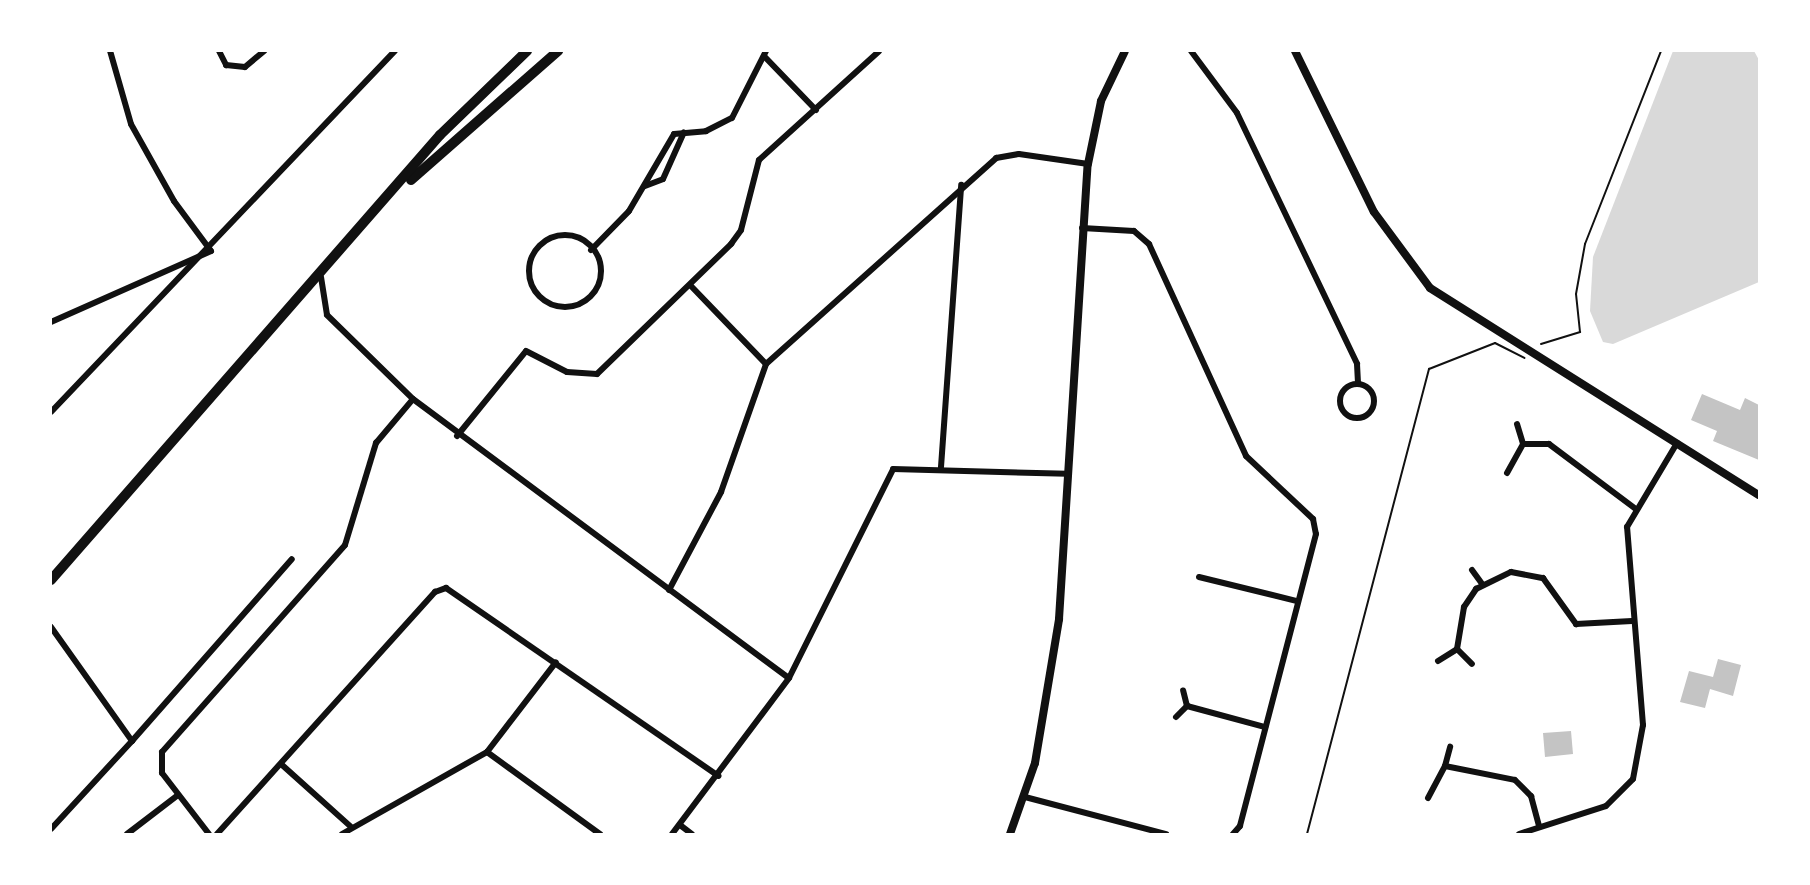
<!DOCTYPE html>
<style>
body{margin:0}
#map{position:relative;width:1810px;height:885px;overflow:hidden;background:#fff;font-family:"Archivo Narrow",sans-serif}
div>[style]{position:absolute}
.water>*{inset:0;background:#d9d9d9}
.building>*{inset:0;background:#c4c4c4}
.path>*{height:2px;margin:-1px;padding:0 1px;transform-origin:1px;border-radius:1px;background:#111}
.minor>*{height:6px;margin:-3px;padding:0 3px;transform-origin:3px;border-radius:3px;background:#111}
.minor>.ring{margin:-3px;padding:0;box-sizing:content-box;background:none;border:6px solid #111;border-radius:50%}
.tertiary>*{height:8px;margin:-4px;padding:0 4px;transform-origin:4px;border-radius:4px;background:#111}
.trunk>*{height:10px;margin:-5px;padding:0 5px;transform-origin:5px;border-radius:5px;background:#111}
span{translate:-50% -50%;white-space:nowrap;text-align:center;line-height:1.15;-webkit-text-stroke:5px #fff;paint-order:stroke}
.frame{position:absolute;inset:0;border:52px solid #fff;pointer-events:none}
</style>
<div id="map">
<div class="water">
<div style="clip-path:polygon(1673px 51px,1754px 51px,1759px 60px,1759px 282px,1613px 344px,1603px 342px,1590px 311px,1593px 257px)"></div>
</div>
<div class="building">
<div style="clip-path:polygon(1702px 394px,1740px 410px,1745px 398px,1759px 405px,1759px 460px,1713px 441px,1717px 431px,1691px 420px)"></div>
<div style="clip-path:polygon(1718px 659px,1741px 665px,1733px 696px,1710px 689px,1705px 708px,1680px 702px,1689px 671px,1713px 677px)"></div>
<div style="clip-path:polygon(1571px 731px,1573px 754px,1545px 757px,1543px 733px)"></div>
</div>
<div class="path">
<div style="left:1541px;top:344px;width:41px;rotate:-17.1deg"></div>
<div style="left:1580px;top:332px;width:38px;rotate:-96deg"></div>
<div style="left:1576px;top:294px;width:51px;rotate:-79.8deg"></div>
<div style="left:1585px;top:244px;width:207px;rotate:-68.5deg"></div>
<div style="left:1307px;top:834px;width:481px;rotate:-75.3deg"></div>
<div style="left:1429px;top:369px;width:71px;rotate:-21.5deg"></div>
<div style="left:1495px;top:343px;width:33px;rotate:27deg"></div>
</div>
<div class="minor">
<div style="left:219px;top:51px;width:16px;rotate:63deg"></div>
<div style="left:226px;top:65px;width:19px;rotate:6deg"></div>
<div style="left:245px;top:67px;width:25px;rotate:-40deg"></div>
<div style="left:1191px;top:51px;width:77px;rotate:53.4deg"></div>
<div style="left:1237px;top:113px;width:278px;rotate:64.4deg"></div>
<div style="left:1357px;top:364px;width:20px;rotate:87deg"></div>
<div style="left:764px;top:56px;width:75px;rotate:46.1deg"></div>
<div style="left:645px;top:186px;width:19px;rotate:-21deg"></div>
<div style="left:663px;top:179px;width:51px;rotate:-65.9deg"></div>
<div style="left:1082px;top:228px;width:52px;rotate:3.3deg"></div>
<div style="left:1134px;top:231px;width:20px;rotate:41deg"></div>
<div style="left:1149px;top:244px;width:233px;rotate:65.4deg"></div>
<div style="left:1246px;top:456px;width:92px;rotate:43.2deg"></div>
<div style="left:1313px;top:519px;width:15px;rotate:79deg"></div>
<div style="left:1316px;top:534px;width:302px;rotate:104.6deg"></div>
<div style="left:1240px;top:826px;width:11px;rotate:131deg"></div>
<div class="ring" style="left:529px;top:235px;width:66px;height:66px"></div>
<div style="left:591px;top:250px;width:54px;rotate:-45.7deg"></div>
<div style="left:629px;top:211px;width:89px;rotate:-59.7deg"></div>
<div style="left:674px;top:134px;width:32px;rotate:-5deg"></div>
<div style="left:706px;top:131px;width:29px;rotate:-27deg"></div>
<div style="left:732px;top:118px;width:75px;rotate:-63.1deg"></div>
<div style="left:321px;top:277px;width:38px;rotate:81deg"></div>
<div style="left:327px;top:315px;width:120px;rotate:44.3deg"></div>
<div style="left:413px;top:399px;width:468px;rotate:36.6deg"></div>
<div style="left:691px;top:286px;width:108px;rotate:46.1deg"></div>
<div style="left:51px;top:322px;width:175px;rotate:-23.9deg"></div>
<div style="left:211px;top:251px;width:62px;rotate:-126.5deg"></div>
<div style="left:174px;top:201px;width:88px;rotate:-119.2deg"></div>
<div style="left:131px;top:124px;width:76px;rotate:-106deg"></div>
<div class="ring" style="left:1340px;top:384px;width:28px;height:28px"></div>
<div style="left:51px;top:412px;width:499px;rotate:-46.4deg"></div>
<div style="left:1517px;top:424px;width:21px;rotate:73deg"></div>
<div style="left:457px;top:436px;width:109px;rotate:-50.9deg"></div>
<div style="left:526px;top:351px;width:46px;rotate:27.1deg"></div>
<div style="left:567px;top:372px;width:30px;rotate:4deg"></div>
<div style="left:597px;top:374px;width:187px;rotate:-44.1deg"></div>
<div style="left:731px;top:244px;width:17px;rotate:-54deg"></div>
<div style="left:741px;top:230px;width:72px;rotate:-75.6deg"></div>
<div style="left:759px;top:160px;width:162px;rotate:-42.2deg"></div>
<div style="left:941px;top:467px;width:283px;rotate:-85.9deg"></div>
<div style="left:1507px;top:473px;width:33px;rotate:-61deg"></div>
<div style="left:1523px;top:444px;width:26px"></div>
<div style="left:1549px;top:444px;width:109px;rotate:36.8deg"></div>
<div style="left:1472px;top:570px;width:17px;rotate:54deg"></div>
<div style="left:1199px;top:577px;width:101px;rotate:13.8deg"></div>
<div style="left:669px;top:590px;width:111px;rotate:-62deg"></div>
<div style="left:721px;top:492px;width:136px;rotate:-70.6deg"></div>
<div style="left:766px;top:364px;width:309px;rotate:-41.8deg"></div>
<div style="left:996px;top:158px;width:23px;rotate:-10deg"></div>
<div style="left:1019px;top:154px;width:70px;rotate:8.2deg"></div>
<div style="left:51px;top:627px;width:140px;rotate:54.6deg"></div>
<div style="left:132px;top:741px;width:242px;rotate:-48.7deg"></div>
<div style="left:1457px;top:649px;width:43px;rotate:-80.5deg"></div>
<div style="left:1464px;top:607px;width:22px;rotate:-56deg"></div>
<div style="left:1476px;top:589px;width:39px;rotate:-26deg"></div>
<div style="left:1511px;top:572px;width:33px;rotate:11deg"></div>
<div style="left:1543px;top:578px;width:57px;rotate:54.3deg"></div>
<div style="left:1576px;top:624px;width:56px;rotate:-3.1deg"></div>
<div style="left:1438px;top:661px;width:22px;rotate:-32deg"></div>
<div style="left:1457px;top:649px;width:21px;rotate:45deg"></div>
<div style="left:1187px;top:706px;width:81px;rotate:15.1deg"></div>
<div style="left:1176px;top:717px;width:16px;rotate:-45deg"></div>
<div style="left:1187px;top:706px;width:16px;rotate:-104deg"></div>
<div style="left:487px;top:752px;width:140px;rotate:36deg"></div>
<div style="left:281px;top:764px;width:93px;rotate:41.9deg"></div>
<div style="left:1445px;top:766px;width:20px;rotate:-75deg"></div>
<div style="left:1025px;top:797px;width:146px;rotate:14.7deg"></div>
<div style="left:1428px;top:798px;width:36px;rotate:-62deg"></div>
<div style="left:1445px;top:766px;width:71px;rotate:11.3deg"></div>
<div style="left:1515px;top:780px;width:23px;rotate:45deg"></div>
<div style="left:1531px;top:796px;width:30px;rotate:75deg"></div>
<div style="left:680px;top:825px;width:15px;rotate:37deg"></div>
<div style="left:51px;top:829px;width:120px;rotate:-47.4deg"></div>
<div style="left:127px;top:834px;width:64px;rotate:-37.4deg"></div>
<div style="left:209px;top:834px;width:77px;rotate:-127.6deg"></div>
<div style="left:162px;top:773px;width:21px;rotate:-90deg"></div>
<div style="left:162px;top:752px;width:276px;rotate:-48.5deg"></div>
<div style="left:345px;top:545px;width:107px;rotate:-73.1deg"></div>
<div style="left:376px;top:443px;width:57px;rotate:-49.9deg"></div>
<div style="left:217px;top:834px;width:326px;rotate:-48deg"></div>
<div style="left:435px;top:592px;width:12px;rotate:-20deg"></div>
<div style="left:446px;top:588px;width:331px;rotate:34.6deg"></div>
<div style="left:342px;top:834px;width:167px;rotate:-29.5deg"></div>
<div style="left:487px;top:752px;width:113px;rotate:-52.5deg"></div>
<div style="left:672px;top:834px;width:195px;rotate:-53.1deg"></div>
<div style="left:789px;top:678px;width:233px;rotate:-63.5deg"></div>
<div style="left:893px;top:469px;width:174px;rotate:1.6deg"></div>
<div style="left:1519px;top:834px;width:91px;rotate:-17.8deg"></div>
<div style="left:1606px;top:806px;width:38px;rotate:-45deg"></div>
<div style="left:1633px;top:779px;width:55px;rotate:-79.5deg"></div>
<div style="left:1643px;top:725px;width:199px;rotate:-94.6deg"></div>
<div style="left:1627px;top:527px;width:98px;rotate:-59.2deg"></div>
</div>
<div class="tertiary">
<div style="left:1295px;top:51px;width:179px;rotate:63.9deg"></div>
<div style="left:1374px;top:212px;width:94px;rotate:53.6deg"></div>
<div style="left:1430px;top:288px;width:389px;rotate:32.2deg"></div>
<div style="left:1010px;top:834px;width:75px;rotate:-70.6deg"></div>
<div style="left:1035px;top:763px;width:146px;rotate:-80.5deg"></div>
<div style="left:1059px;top:619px;width:456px;rotate:-86.4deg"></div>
<div style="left:1088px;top:164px;width:64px;rotate:-78.3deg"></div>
<div style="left:1101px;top:101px;width:55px;rotate:-64.4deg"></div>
</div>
<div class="trunk">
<div style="left:411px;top:180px;width:196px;rotate:-41.3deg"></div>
<div style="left:51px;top:580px;width:591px;rotate:-48.84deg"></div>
<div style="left:440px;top:135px;width:121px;rotate:-44deg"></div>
</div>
<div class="frame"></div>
</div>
